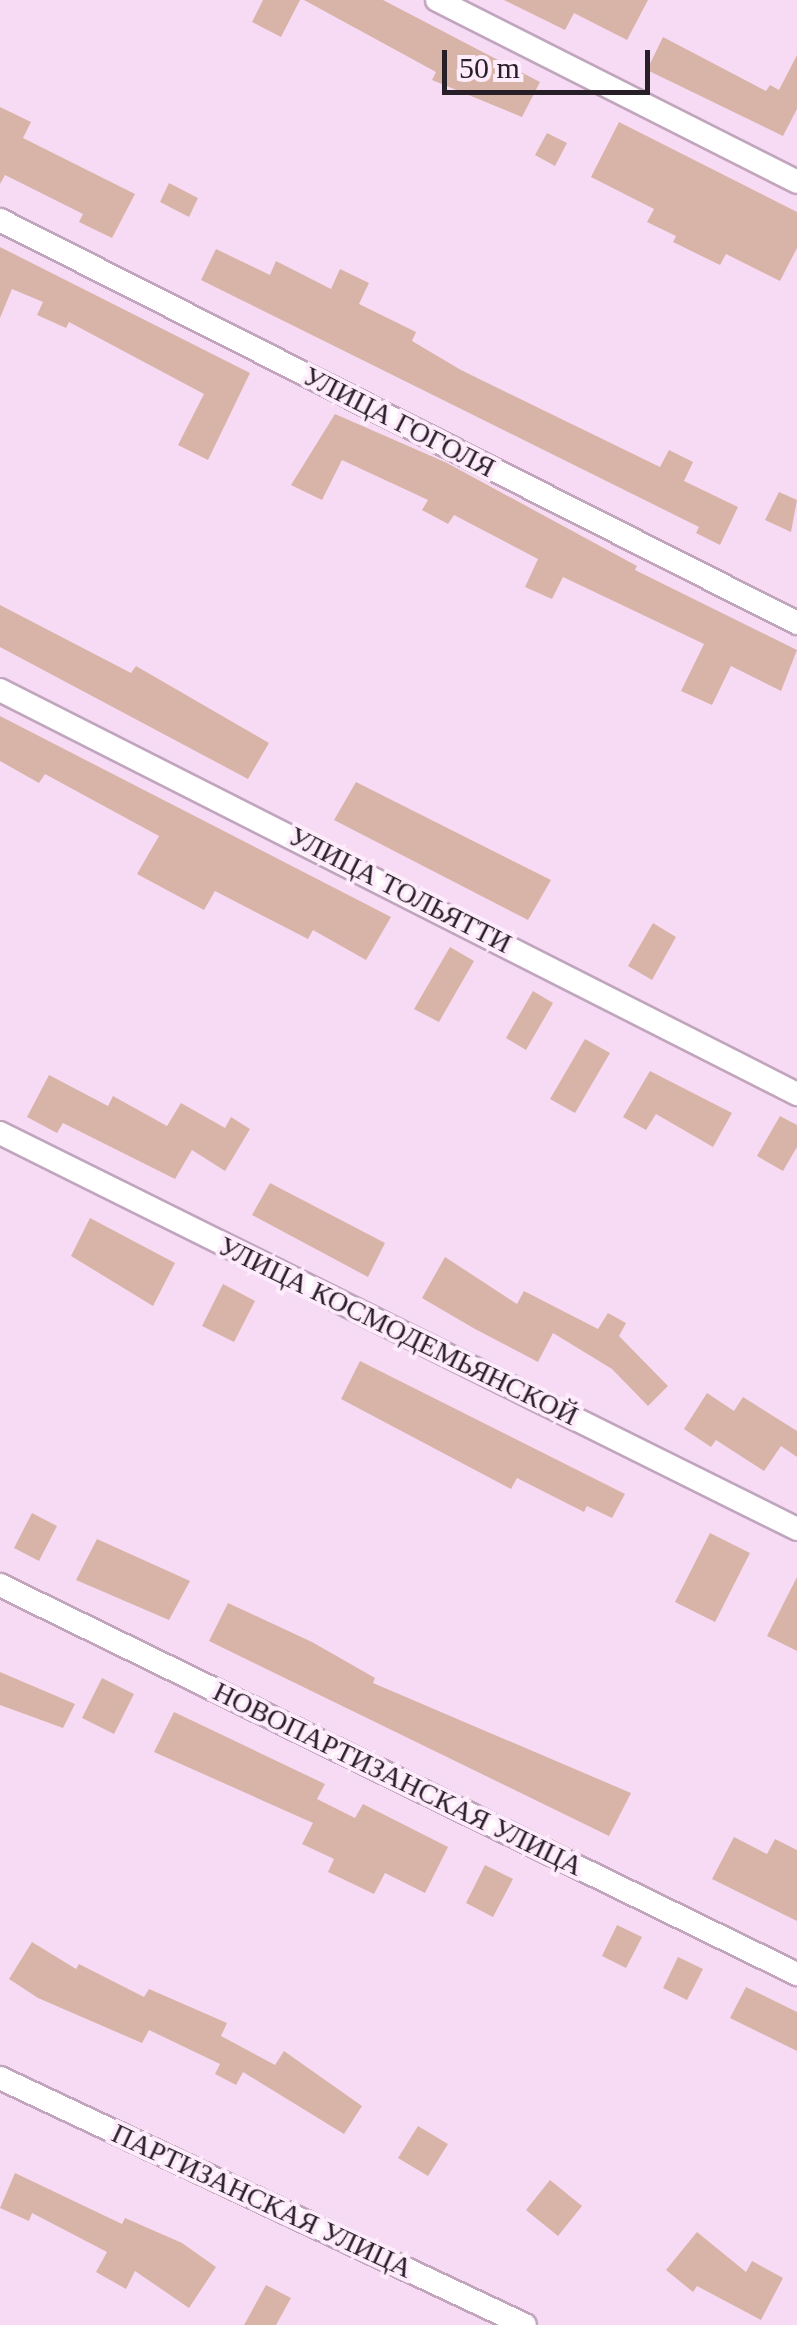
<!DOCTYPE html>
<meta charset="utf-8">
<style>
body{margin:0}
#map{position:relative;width:797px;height:2325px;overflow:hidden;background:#f7dbf4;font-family:Georgia,serif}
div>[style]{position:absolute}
.building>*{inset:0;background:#d8b4a8}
.roads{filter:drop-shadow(2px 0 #c0a5bd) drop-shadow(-2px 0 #c0a5bd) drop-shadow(0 2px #c0a5bd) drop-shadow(0 -2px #c0a5bd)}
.minor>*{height:22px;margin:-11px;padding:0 11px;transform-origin:11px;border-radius:11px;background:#fff}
span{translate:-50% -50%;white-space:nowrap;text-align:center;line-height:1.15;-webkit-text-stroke:8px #feecfc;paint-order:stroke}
.street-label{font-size:28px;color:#281e27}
.scale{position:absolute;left:442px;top:50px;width:208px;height:45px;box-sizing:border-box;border:5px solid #281e27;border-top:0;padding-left:12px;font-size:30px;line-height:35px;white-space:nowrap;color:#281e27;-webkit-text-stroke:8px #feecfc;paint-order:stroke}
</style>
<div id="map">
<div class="building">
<div style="clip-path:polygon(263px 0,300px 0,281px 37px,252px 22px)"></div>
<div style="clip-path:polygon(304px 0,383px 0,540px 82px,522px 117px,432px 80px,436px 72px)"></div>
<div style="clip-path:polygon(504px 0,648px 0,627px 40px,574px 13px,565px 30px)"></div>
<div style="clip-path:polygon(663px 37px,766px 91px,770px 85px,779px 90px,797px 55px,797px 109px,783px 136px,647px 70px)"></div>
<div style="clip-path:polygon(0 107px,31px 122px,23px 138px,135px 194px,112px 238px,79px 222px,83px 214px,5px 175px,0 184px)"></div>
<div style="clip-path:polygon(619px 122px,797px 212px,797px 248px,780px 281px,726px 254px,720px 265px,673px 242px,676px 236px,647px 222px,654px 209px,591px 177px)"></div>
<div style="clip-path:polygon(547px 133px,567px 143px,555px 166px,535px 155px)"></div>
<div style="clip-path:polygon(169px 183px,198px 198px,189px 217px,160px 202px)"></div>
<div style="clip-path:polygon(0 247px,250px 373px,208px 460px,178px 445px,204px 394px,69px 322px,66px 328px,37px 315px,43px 302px,12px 289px,0 318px)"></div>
<div style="clip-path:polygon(216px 249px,270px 275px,276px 261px,331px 289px,340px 269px,369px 283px,359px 304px,416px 332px,412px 341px,461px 370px,660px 467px,669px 450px,693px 462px,684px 481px,738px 507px,720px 545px,696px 533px,699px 527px,201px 280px)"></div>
<div style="clip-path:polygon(335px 414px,447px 463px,637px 566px,635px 570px,797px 650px,781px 691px,731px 666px,712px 705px,681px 691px,704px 644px,563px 577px,552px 599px,525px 587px,538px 559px,454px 515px,448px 524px,422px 510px,428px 500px,342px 460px,322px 500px,291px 485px)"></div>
<div style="clip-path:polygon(779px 492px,797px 500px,791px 532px,765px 520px)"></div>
<div style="clip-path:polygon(0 605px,131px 673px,136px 666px,269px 743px,248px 779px,0 647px)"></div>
<div style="clip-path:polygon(0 716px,391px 917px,366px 960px,313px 930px,308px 939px,215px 891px,204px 910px,137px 874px,159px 836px,45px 774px,39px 783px,0 761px)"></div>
<div style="clip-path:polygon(356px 782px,551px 880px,528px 920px,334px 820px)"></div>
<div style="clip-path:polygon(653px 923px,676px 937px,652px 980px,628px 966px)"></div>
<div style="clip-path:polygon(450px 947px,474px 961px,439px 1022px,414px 1009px)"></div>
<div style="clip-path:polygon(533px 991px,553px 1003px,526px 1050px,506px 1038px)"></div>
<div style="clip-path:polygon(585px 1039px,610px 1053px,575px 1113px,550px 1099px)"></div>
<div style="clip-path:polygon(650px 1071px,732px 1113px,713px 1147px,656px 1114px,646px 1130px,623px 1117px)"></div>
<div style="clip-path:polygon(49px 1075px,108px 1106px,113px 1096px,167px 1126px,181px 1103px,225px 1128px,231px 1117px,250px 1129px,225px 1171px,192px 1150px,175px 1179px,63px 1123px,57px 1133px,27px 1117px)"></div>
<div style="clip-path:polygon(780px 1116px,797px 1125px,797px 1147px,783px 1171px,757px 1156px)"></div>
<div style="clip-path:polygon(270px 1183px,385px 1243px,368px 1277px,252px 1215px)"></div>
<div style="clip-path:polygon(90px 1218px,175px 1263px,153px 1306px,71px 1256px)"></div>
<div style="clip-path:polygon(445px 1257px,517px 1304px,524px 1291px,598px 1329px,608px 1313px,626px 1323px,619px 1336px,668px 1386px,648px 1406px,612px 1369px,553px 1333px,538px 1362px,475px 1329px,422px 1298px)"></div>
<div style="clip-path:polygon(223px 1284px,255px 1301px,234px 1342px,202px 1326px)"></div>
<div style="clip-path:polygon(360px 1361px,625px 1494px,612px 1518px,587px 1506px,584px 1512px,517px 1478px,511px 1489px,341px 1399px)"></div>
<div style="clip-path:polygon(707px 1393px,734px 1411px,743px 1397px,797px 1431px,797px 1457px,781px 1446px,764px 1471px,716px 1440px,711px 1447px,684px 1429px)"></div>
<div style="clip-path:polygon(32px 1513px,57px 1526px,39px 1561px,14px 1548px)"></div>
<div style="clip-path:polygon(710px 1533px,750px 1553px,715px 1622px,675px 1602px)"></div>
<div style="clip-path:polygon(97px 1539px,190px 1581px,169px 1620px,76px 1580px)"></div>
<div style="clip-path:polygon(797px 1577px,797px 1651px,767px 1636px)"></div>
<div style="clip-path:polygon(228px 1603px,312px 1642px,375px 1678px,373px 1683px,631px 1793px,609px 1836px,209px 1641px)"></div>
<div style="clip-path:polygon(0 1672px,75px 1704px,63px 1728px,0 1705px)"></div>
<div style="clip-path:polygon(102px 1678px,134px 1694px,114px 1734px,82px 1718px)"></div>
<div style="clip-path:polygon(174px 1712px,325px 1784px,317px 1799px,355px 1818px,363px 1804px,448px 1847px,425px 1893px,385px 1873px,374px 1894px,328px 1872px,334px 1859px,302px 1844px,313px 1823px,154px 1752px)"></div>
<div style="clip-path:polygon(734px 1837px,767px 1854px,775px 1839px,797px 1850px,797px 1921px,712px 1879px)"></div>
<div style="clip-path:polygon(485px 1865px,513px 1879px,493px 1917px,466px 1903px)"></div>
<div style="clip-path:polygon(617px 1925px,642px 1937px,626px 1968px,602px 1956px)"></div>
<div style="clip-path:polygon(32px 1942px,76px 1969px,79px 1964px,144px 1997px,149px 1989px,227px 2023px,221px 2036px,275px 2065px,284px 2051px,362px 2106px,344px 2134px,243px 2072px,236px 2085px,215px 2074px,220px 2064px,149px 2030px,142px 2043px,38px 1998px,9px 1979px)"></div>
<div style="clip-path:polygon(678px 1957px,703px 1969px,687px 2000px,663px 1988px)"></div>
<div style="clip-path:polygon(746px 1987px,797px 2012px,797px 2051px,730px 2018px)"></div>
<div style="clip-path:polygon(418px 2126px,448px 2144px,428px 2176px,398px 2158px)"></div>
<div style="clip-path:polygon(15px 2173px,122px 2224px,125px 2218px,182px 2243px,216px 2267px,189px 2308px,135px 2271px,126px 2289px,96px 2272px,107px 2252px,32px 2213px,29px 2221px,0 2208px)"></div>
<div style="clip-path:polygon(550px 2180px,582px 2206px,558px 2236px,526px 2210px)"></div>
<div style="clip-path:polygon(697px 2232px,746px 2272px,752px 2261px,783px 2278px,761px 2320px,697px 2286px,693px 2292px,666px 2270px)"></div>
<div style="clip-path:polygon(266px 2285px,291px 2298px,276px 2325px,244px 2325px)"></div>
</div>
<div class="roads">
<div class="minor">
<div style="left:437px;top:0;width:403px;rotate:26.8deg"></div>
<div style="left:0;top:220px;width:893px;rotate:26.82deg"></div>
<div style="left:0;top:690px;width:894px;rotate:26.88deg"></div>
<div style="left:0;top:1133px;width:890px;rotate:26.42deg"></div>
<div style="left:0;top:1585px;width:887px;rotate:26.02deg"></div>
<div style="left:0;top:2078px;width:580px;rotate:25.2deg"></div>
</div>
</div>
<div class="street-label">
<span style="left:399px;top:422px;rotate:27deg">УЛИЦА ГОГОЛЯ</span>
<span style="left:400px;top:890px;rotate:27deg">УЛИЦА ТОЛЬЯТТИ</span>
<span style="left:398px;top:1331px;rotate:26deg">УЛИЦА КОСМОДЕМЬЯНСКОЙ</span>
<span style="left:398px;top:1779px;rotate:26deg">НОВОПАРТИЗАНСКАЯ УЛИЦА</span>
<span style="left:262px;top:2201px;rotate:25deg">ПАРТИЗАНСКАЯ УЛИЦА</span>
</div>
<div class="scale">50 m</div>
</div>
